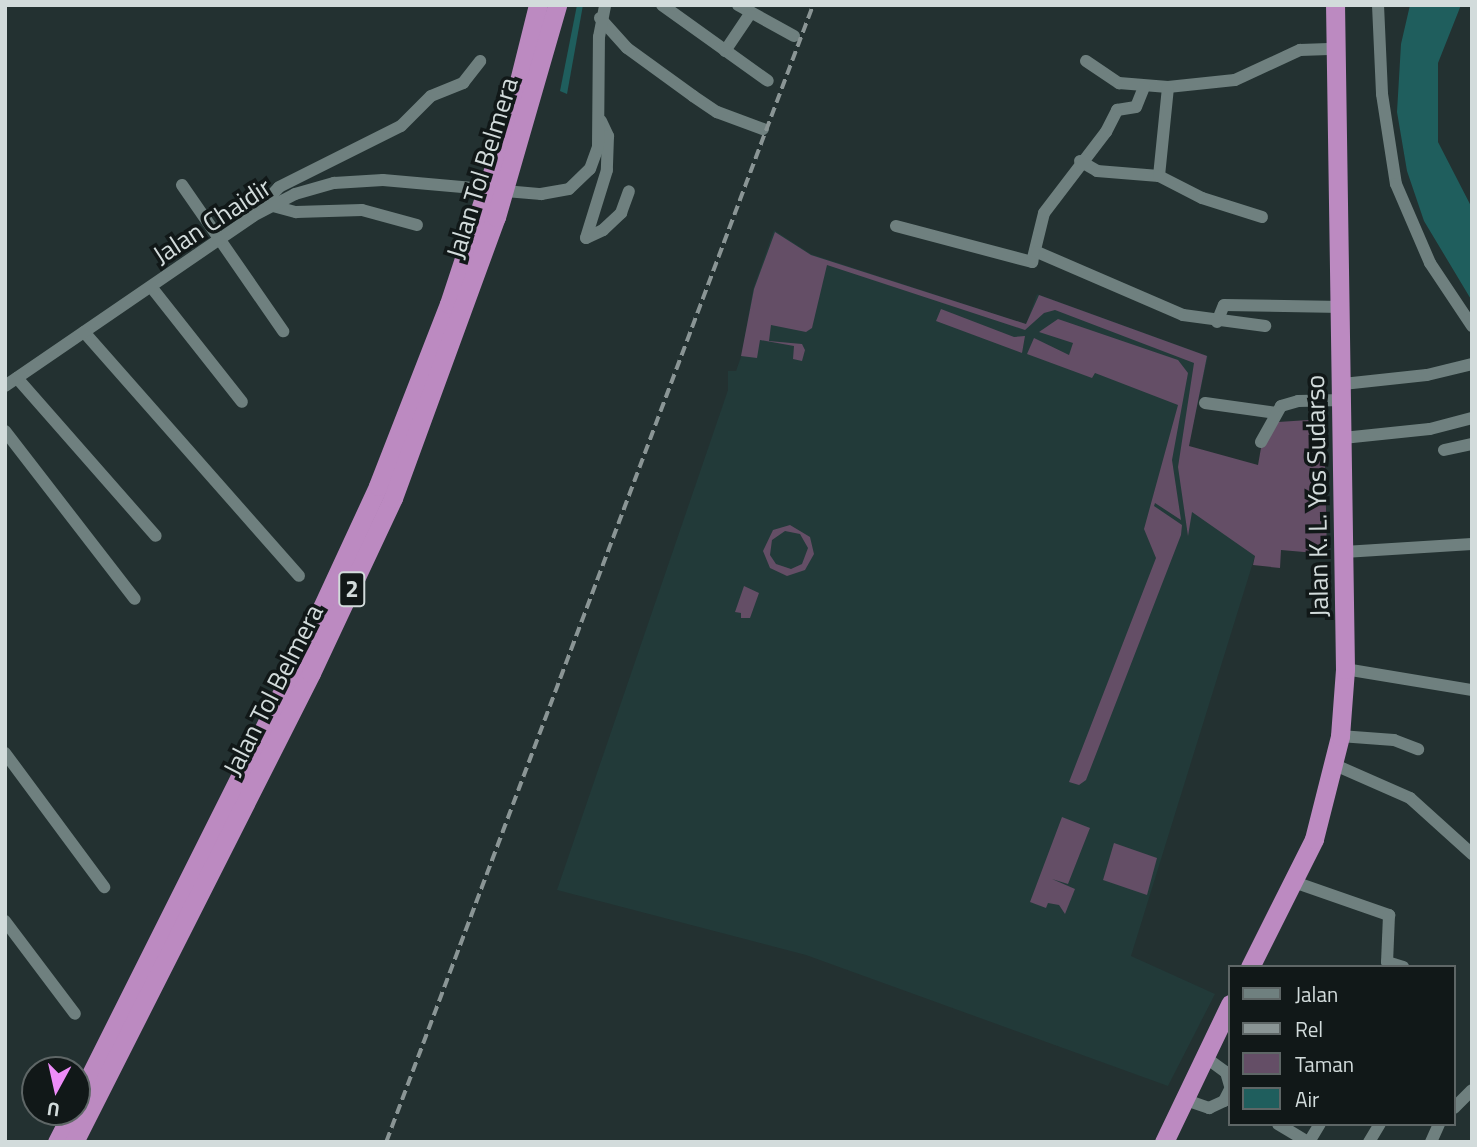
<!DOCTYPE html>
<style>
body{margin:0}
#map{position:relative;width:1477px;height:1147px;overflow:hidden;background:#233131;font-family:"Titillium Web",sans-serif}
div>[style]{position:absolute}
.built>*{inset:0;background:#223a39}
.green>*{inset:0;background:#644e66}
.water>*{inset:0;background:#1f5e5d}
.minor>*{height:12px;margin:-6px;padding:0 6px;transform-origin:6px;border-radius:6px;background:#6f807f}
.highway>*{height:19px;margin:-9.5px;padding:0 9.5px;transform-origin:9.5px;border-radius:9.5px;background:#bc8ac1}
.rail>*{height:3.5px;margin-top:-1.75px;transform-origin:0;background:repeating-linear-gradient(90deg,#8a9595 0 10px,transparent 0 15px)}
span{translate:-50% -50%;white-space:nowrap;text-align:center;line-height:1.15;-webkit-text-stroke:7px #111818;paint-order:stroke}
.shield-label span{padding:2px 5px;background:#111818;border:2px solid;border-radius:5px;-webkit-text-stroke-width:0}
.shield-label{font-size:24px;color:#d2dbdb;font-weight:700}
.street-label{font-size:26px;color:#d2dbdb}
.frame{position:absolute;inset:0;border:7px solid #d2dbdb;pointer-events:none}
.legend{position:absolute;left:1228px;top:965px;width:228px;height:161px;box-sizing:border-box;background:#111818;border:2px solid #5e6666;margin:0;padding:9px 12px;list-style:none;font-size:21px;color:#d2dbdb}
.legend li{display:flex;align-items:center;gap:14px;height:35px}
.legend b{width:35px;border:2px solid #5e6666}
.north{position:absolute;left:21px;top:1056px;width:70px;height:70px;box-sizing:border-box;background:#111818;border:2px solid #5e6666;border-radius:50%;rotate:188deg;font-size:19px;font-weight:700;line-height:28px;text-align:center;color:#d2dbdb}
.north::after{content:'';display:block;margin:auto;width:24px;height:32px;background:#ee8cf8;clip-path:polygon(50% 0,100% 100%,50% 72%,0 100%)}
</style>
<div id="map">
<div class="built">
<div style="clip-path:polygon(774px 230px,811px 254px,1026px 324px,1037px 294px,1208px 356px,1185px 463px,1255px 556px,1131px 956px,1215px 994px,1168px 1086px,806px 955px,557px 890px,728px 390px,728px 371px,736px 371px,741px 357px,753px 289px)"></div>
</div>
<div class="green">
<div style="clip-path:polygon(775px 232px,811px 255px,1026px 324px,1039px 295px,1207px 356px,1189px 446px,1258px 465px,1261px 448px,1278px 422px,1324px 419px,1327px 554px,1281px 550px,1280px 568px,1253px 565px,1255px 556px,1192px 512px,1188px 536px,1178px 467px,1194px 363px,1055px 310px,1044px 313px,1025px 330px,827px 265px,812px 328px,806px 332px,771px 325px,769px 341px,802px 344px,805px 350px,802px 361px,793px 359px,794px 346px,760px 340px,757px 358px,741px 356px,754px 289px)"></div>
<div style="clip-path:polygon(941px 309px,1014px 337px,1025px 336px,1022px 353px,936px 321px)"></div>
<div style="clip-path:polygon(1058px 319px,1178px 360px,1188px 373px,1172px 460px,1181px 520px,1155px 503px,1154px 506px,1182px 525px,1181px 535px,1086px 780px,1079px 785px,1069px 782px,1156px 558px,1144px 529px,1178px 405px,1095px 373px,1092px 378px,1027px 354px,1034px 338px,1069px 355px,1073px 343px,1039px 332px)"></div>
<div style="clip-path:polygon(evenodd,790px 525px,810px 537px,814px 554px,805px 570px,787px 576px,770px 568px,763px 551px,773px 530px,790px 525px,785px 531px,800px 534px,808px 548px,802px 564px,791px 569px,776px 564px,770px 555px,772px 540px,785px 531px)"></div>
<div style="clip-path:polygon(744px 586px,759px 593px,750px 618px,741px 618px,741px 613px,735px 612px)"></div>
<div style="clip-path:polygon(1062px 817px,1090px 828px,1068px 884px,1052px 879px,1075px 889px,1065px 914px,1059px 905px,1048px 903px,1046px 908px,1030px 902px)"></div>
<div style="clip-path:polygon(1114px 843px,1157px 858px,1147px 895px,1103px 880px)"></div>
</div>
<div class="water">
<div style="clip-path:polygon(577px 5px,583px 5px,567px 94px,560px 91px)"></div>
<div style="clip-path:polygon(1410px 5px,1461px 5px,1438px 63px,1438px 142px,1472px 208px,1472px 301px,1424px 221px,1407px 171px,1397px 112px,1401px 44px)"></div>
</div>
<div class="minor">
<div style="left:662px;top:5px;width:130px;rotate:35.6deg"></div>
<div style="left:738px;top:5px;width:64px;rotate:29deg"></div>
<div style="left:1378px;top:5px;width:89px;rotate:87.4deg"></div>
<div style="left:1382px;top:94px;width:91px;rotate:81.2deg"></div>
<div style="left:1396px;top:184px;width:86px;rotate:66.7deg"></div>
<div style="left:1430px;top:263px;width:76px;rotate:56.3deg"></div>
<div style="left:600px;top:18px;width:40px;rotate:48deg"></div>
<div style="left:627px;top:48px;width:82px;rotate:36deg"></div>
<div style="left:693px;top:96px;width:29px;rotate:34deg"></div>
<div style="left:717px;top:112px;width:49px;rotate:20.3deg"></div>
<div style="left:725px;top:51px;width:45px;rotate:-56deg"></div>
<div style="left:1086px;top:61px;width:40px;rotate:34deg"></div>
<div style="left:1119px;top:83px;width:49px;rotate:4.7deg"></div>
<div style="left:1168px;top:87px;width:67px;rotate:-6deg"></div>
<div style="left:1235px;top:80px;width:72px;rotate:-24.8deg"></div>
<div style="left:1300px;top:50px;width:36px;rotate:-2deg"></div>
<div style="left:601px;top:121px;width:17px;rotate:65deg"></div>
<div style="left:608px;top:136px;width:34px;rotate:92deg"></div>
<div style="left:607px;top:170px;width:71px;rotate:107.2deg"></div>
<div style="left:586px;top:238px;width:19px;rotate:-25deg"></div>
<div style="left:603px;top:230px;width:25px;rotate:-43deg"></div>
<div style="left:621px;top:213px;width:23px;rotate:-70deg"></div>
<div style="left:1080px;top:161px;width:20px;rotate:30deg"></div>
<div style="left:1097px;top:171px;width:62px;rotate:4.6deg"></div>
<div style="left:1159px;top:176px;width:89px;rotate:-84.2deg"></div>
<div style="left:1159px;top:176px;width:48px;rotate:27.1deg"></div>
<div style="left:1202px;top:198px;width:63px;rotate:17.6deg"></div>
<div style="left:182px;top:185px;width:178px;rotate:55.3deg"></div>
<div style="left:273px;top:206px;width:24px;rotate:15deg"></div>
<div style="left:296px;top:212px;width:66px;rotate:-1.7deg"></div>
<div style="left:362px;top:210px;width:57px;rotate:15.3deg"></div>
<div style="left:255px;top:213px;width:35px;rotate:-47deg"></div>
<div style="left:279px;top:187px;width:136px;rotate:-26.6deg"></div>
<div style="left:401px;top:126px;width:42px;rotate:-45deg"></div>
<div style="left:431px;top:96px;width:35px;rotate:-22deg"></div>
<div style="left:463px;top:83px;width:28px;rotate:-52deg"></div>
<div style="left:896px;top:226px;width:141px;rotate:14.8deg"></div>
<div style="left:1032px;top:262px;width:50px;rotate:-76.2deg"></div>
<div style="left:1044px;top:213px;width:102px;rotate:-52.6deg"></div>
<div style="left:1106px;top:132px;width:25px;rotate:-63deg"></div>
<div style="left:1117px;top:110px;width:19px;rotate:-9deg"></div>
<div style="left:1136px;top:107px;width:22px;rotate:-68deg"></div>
<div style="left:1037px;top:252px;width:159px;rotate:23.3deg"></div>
<div style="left:1183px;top:315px;width:83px;rotate:7.6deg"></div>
<div style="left:152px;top:288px;width:145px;rotate:51.7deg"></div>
<div style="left:1217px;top:322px;width:18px;rotate:-68deg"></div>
<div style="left:1224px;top:305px;width:118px;rotate:1deg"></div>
<div style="left:84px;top:332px;width:325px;rotate:48.6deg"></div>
<div style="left:17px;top:378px;width:210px;rotate:48.7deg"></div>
<div style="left:1343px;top:384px;width:84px;rotate:-6.1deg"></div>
<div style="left:1427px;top:375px;width:46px;rotate:-13.7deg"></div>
<div style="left:5px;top:386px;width:301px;rotate:-34.4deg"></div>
<div style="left:253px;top:216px;width:47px;rotate:-27.6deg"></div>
<div style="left:295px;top:194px;width:41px;rotate:-15.8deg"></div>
<div style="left:334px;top:183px;width:49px;rotate:-3.5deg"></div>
<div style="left:383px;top:180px;width:159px;rotate:5.1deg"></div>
<div style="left:541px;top:194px;width:28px;rotate:-10deg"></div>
<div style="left:569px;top:189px;width:29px;rotate:-44deg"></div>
<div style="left:590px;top:169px;width:23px;rotate:-70deg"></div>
<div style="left:598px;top:147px;width:110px;rotate:-89.5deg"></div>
<div style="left:599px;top:37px;width:33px;rotate:-79deg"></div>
<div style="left:1205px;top:403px;width:72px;rotate:8deg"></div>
<div style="left:5px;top:431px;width:212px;rotate:52.3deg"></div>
<div style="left:1343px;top:438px;width:87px;rotate:-5.9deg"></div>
<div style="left:1430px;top:429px;width:43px;rotate:-14.7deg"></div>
<div style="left:1261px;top:442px;width:41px;rotate:-60.9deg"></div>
<div style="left:1281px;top:406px;width:18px;rotate:-16deg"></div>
<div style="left:1298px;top:401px;width:45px;rotate:-1.3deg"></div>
<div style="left:1444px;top:450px;width:29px;rotate:-12deg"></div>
<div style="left:1344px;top:552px;width:128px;rotate:-3.6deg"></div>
<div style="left:1345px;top:669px;width:129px;rotate:9.4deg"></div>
<div style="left:1340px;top:736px;width:54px;rotate:4.2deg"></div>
<div style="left:1394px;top:740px;width:26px;rotate:21deg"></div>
<div style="left:5px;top:753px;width:167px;rotate:53.5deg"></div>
<div style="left:1335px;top:765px;width:82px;rotate:23.7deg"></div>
<div style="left:1410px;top:798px;width:84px;rotate:42.1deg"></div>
<div style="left:1294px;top:882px;width:101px;rotate:19.2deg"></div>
<div style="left:1389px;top:915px;width:47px;rotate:92.4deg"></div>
<div style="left:1387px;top:962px;width:17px;rotate:17deg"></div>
<div style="left:5px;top:921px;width:116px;rotate:53deg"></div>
<div style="left:1205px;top:1057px;width:26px;rotate:36deg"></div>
<div style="left:1226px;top:1072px;width:15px;rotate:74deg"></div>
<div style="left:1183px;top:1099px;width:28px;rotate:19deg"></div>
<div style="left:1209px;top:1108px;width:17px;rotate:-25deg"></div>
<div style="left:1224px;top:1101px;width:13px;rotate:-63deg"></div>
<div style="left:1454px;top:1108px;width:25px;rotate:-45deg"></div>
<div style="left:1278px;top:1124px;width:35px;rotate:31deg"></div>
<div style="left:1309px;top:1142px;width:21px;rotate:-59deg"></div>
<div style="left:1369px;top:1142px;width:21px;rotate:-59deg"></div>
<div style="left:1431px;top:1142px;width:20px;rotate:-66deg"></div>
</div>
<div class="highway">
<div style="left:1250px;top:967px;width:143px;rotate:-63.4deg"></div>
<div style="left:1314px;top:839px;width:106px;rotate:-75.8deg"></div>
<div style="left:1340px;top:736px;width:67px;rotate:-85.7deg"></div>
<div style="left:1345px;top:669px;width:664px;rotate:-90.86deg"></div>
<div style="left:77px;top:1102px;width:487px;rotate:-63.4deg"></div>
<div style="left:295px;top:666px;width:198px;rotate:-65.2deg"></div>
<div style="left:378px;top:486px;width:195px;rotate:-68.7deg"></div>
<div style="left:449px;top:304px;width:193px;rotate:-71.8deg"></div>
<div style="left:509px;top:121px;width:120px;rotate:-76deg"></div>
<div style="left:57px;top:1142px;width:34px;rotate:-63deg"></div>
<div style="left:74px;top:1142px;width:525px;rotate:-63.19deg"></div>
<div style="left:311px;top:673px;width:193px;rotate:-64.9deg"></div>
<div style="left:393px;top:498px;width:299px;rotate:-69.9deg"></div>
<div style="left:496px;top:217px;width:221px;rotate:-73.9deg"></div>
<div style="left:1164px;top:1142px;width:153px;rotate:-64.4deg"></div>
</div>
<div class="rail">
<div style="left:386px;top:1142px;width:1215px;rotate:-69.42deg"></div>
</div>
<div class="shield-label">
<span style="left:352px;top:589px">2</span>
</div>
<div class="street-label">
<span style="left:482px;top:168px;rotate:-73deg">Jalan Tol Belmera</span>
<span style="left:212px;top:221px;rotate:-33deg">Jalan Chaidir</span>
<span style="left:1317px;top:496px;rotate:-91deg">Jalan K. L. Yos Sudarso</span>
<span style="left:273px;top:690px;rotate:-63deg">Jalan Tol Belmera</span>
</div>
<div class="frame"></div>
<ul class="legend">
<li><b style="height:9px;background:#6f807f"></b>Jalan</li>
<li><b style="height:9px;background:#8a9595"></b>Rel</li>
<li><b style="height:19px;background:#644e66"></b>Taman</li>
<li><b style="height:19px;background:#1f5e5d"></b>Air</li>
</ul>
<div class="north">U</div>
</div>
